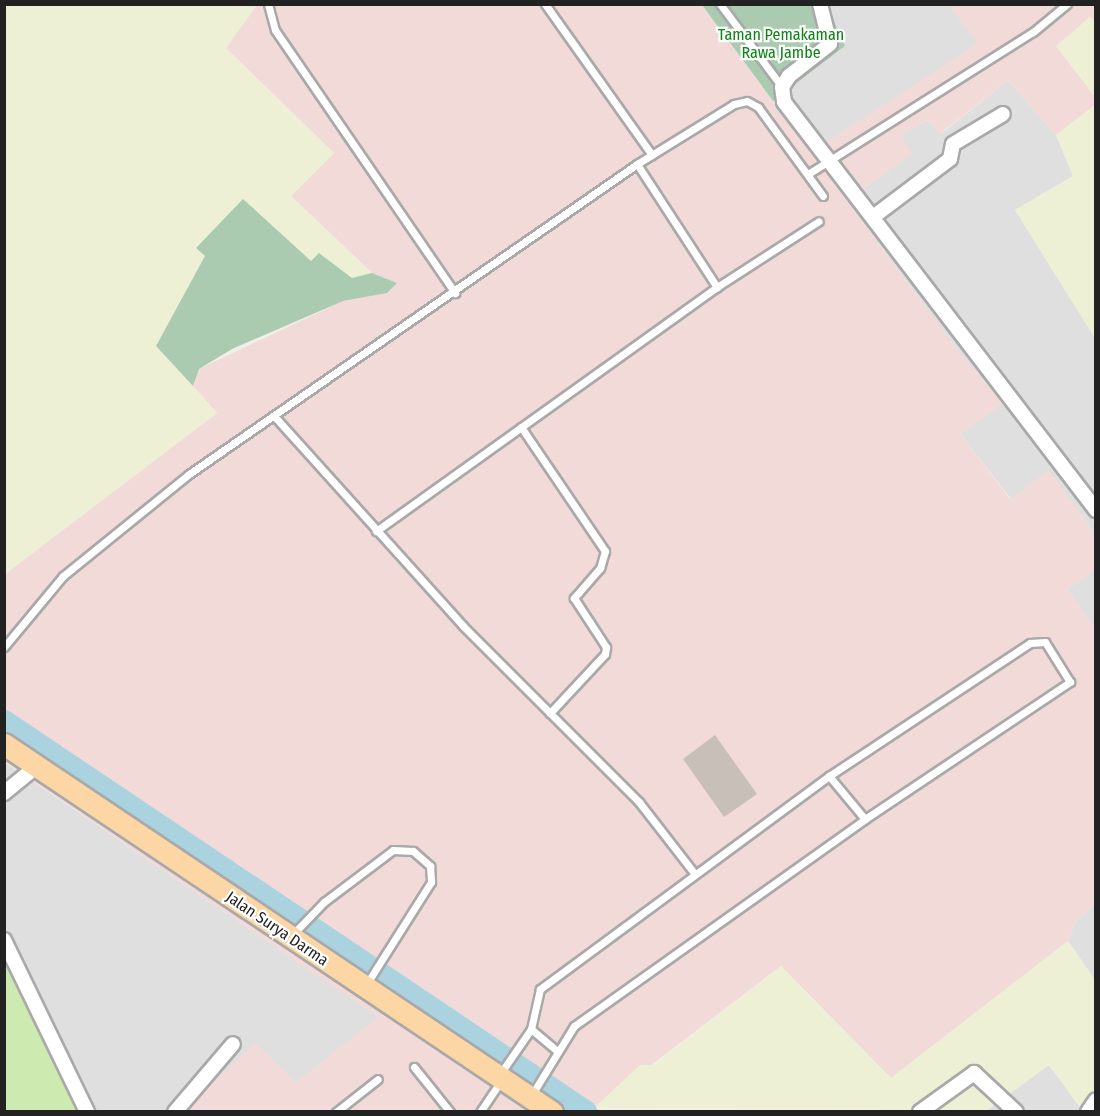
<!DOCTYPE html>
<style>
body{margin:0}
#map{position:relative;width:1100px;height:1116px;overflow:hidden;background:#f2efe9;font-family:"Fira Sans Condensed",sans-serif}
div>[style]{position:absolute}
.residential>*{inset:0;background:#e0dfdf}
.commercial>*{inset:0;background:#f2dad9}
.farmland>*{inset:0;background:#eef0d5}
.grass>*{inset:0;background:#cdebb0}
.cemetery>*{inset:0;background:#aacbaf}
.river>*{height:24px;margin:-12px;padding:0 12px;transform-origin:12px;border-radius:12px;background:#aad3df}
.building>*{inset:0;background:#c7bfb8}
.roads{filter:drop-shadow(2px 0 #a9a9a9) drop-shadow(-2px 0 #a9a9a9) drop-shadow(0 2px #a9a9a9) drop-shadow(0 -2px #a9a9a9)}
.service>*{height:7px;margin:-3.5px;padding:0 3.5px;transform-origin:3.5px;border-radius:3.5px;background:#fff}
.minor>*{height:14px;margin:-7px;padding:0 7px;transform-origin:7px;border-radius:7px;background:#fff}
.primary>*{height:21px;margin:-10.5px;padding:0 10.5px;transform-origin:10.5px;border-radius:10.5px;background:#fcd6a4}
span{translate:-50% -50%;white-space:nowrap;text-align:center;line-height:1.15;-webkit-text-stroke:4.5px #fff;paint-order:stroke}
.park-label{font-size:16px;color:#0c8416}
.street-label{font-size:16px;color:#222}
.frame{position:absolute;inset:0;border:6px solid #222;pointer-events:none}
</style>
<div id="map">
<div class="residential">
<div style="clip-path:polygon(827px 5px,949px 5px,979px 43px,811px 153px,773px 101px,845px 46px)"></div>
<div style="clip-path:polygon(1008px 80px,1056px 135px,1073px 176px,1015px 210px,1095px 338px,1095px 535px,1049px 471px,1011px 499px,960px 434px,1003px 403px,961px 355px,831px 180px,846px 169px,864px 188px,900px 135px,928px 120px,941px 134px)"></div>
<div style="clip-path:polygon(1095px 570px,1095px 629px,1067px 589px)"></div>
<div style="clip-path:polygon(4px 762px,379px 1017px,296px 1083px,184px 1111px,76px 1111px,38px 1013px,5px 958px)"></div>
<div style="clip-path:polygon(1095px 904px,1095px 980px,1068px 941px,1076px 921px)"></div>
<div style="clip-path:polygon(1049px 1065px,1083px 1111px,985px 1112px)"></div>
</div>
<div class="commercial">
<div style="clip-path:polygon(257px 5px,702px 5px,811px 153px,978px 43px,949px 5px,1095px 5px,1095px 21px,1090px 17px,1057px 46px,1095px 97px,1095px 105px,1056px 135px,1008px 80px,940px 134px,928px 120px,901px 135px,912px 154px,864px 188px,846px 169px,831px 180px,961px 355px,1004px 403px,960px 434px,1010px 499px,1049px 470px,1095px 535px,1095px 570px,1067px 589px,1095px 629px,1095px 904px,1076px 921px,1068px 941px,891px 1078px,781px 966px,595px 1108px,601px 1111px,184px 1111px,255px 1043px,296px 1083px,378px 1017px,5px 762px,5px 574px,217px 413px,193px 386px,199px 369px,343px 301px,387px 293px,397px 283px,372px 273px,291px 196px,334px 153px,225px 48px)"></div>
</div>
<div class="farmland">
<div style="clip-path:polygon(5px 5px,257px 5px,226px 48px,334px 153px,291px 196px,372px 273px,352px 278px,319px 253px,311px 261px,244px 200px,196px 247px,206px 256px,156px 346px,217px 413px,5px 574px)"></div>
<div style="clip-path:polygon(1090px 17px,1095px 21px,1095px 97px,1056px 46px)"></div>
<div style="clip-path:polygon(1095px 105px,1095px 338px,1015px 210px,1073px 176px,1056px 135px)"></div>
<div style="clip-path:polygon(1068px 941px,1095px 980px,1095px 1111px,1083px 1111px,1049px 1065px,985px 1111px,595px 1107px,640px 1065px,654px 1065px,781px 966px,891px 1078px)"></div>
</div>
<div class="grass">
<div style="clip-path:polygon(4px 958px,38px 1013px,76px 1111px,5px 1111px)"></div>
</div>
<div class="cemetery">
<div style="clip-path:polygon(702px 5px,827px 5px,845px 46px,773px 101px)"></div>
<div style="clip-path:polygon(243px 199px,311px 261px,319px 253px,352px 278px,372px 273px,397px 283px,387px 293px,343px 301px,232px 349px,199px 369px,193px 386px,156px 346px,205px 256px,196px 248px)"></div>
</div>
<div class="river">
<div style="left:4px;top:722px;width:700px;rotate:33.87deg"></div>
</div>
<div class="building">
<div style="clip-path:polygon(715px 735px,757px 794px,724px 817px,683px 759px)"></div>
</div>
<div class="roads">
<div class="service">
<div style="left:268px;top:4px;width:27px;rotate:75deg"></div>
<div style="left:275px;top:30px;width:319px;rotate:55.6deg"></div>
<div style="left:545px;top:4px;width:185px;rotate:54.7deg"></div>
<div style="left:720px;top:4px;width:104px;rotate:53.2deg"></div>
<div style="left:637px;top:164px;width:147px;rotate:57deg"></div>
<div style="left:808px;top:174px;width:266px;rotate:-32.3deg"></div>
<div style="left:1033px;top:32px;width:44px;rotate:-39.5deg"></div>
<div style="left:275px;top:417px;width:281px;rotate:48deg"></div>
<div style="left:463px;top:626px;width:249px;rotate:45deg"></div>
<div style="left:639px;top:802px;width:90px;rotate:52.2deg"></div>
<div style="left:521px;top:427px;width:150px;rotate:55.9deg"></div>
<div style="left:605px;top:551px;width:18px;rotate:106deg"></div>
<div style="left:600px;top:568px;width:40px;rotate:131deg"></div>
<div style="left:574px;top:598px;width:59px;rotate:56.9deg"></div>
<div style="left:606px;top:647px;width:7px;rotate:98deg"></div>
<div style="left:605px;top:654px;width:81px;rotate:133deg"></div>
<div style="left:376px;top:531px;width:419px;rotate:-35.6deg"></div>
<div style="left:717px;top:287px;width:121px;rotate:-32.9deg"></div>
<div style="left:4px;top:647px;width:92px;rotate:-50.3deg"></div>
<div style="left:63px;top:576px;width:162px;rotate:-39deg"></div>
<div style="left:189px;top:474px;width:545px;rotate:-34.68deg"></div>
<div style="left:637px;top:164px;width:114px;rotate:-31.7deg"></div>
<div style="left:734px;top:104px;width:13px;rotate:-13deg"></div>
<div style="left:747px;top:101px;width:13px;rotate:29deg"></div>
<div style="left:758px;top:107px;width:110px;rotate:53.9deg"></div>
<div style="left:829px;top:776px;width:56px;rotate:50.1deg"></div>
<div style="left:293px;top:934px;width:45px;rotate:-45.9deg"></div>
<div style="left:324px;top:902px;width:86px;rotate:-37deg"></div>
<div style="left:393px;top:850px;width:20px;rotate:3deg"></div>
<div style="left:413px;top:851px;width:23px;rotate:41deg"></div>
<div style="left:430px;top:866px;width:16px;rotate:86deg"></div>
<div style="left:431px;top:882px;width:122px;rotate:122.3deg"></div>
<div style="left:414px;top:1067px;width:58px;rotate:51.3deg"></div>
<div style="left:500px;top:1074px;width:55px;rotate:-55.4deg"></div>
<div style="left:531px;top:1096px;width:82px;rotate:-58.4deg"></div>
<div style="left:574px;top:1026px;width:357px;rotate:-35.4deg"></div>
<div style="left:865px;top:819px;width:247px;rotate:-33.8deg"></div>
<div style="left:1070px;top:682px;width:47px;rotate:-122deg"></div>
<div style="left:1045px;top:642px;width:15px;rotate:176deg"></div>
<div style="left:1030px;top:643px;width:241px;rotate:146.5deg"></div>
<div style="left:829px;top:776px;width:359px;rotate:143.6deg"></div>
<div style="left:540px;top:989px;width:41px;rotate:102.7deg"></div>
<div style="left:531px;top:1029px;width:33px;rotate:40deg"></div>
<div style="left:336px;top:1112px;width:53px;rotate:-38.2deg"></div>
<div style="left:480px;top:1112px;width:37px;rotate:-56deg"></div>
</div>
<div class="minor">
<div style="left:820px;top:4px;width:41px;rotate:76deg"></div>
<div style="left:830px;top:44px;width:52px;rotate:142deg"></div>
<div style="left:789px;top:76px;width:13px;rotate:122deg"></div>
<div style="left:782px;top:87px;width:15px;rotate:82deg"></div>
<div style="left:784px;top:102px;width:514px;rotate:52.59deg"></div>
<div style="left:873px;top:217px;width:96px;rotate:-37deg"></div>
<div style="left:950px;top:159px;width:15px;rotate:-79deg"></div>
<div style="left:953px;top:144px;width:58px;rotate:-31deg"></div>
<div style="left:4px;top:793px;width:43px;rotate:-39.3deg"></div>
<div style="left:4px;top:940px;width:191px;rotate:64.2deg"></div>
<div style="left:175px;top:1112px;width:89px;rotate:-49.5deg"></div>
<div style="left:920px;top:1112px;width:67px;rotate:-35.8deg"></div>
<div style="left:974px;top:1073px;width:57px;rotate:42.9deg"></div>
<div style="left:1088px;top:1112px;width:14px;rotate:-56deg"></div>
</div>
<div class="primary">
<div style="left:4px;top:744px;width:660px;rotate:33.88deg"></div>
</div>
</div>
<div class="park-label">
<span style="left:781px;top:44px">Taman Pemakaman<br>Rawa Jambe</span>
</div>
<div class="street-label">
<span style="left:277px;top:929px;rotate:34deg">Jalan Surya Darma</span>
</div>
<div class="frame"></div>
</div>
